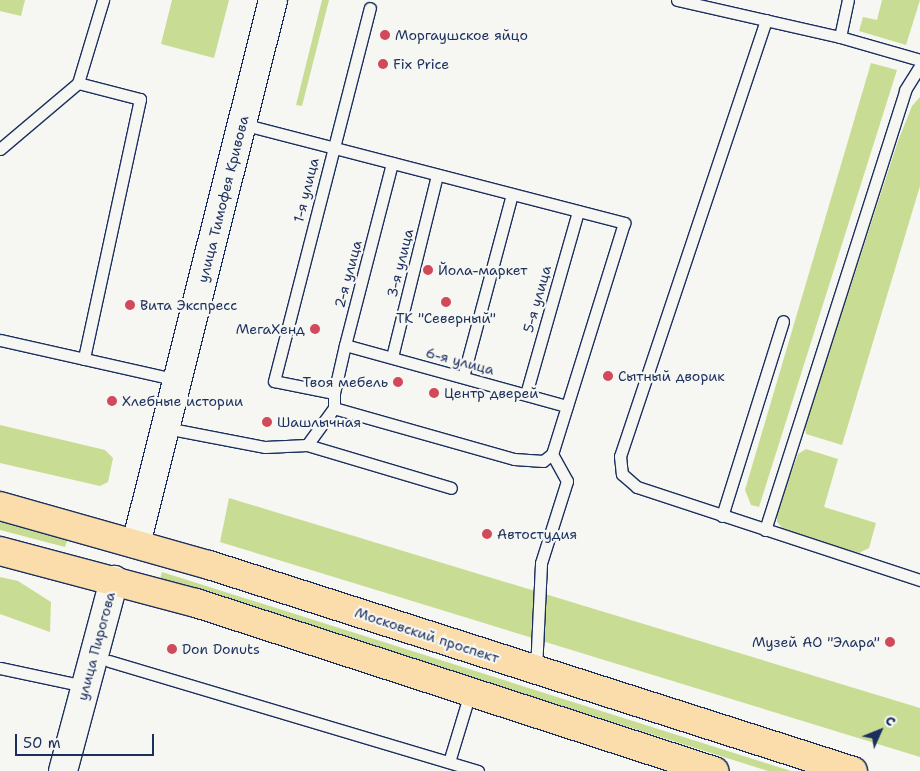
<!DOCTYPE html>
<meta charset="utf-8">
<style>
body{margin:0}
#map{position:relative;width:920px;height:771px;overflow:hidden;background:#f6f6f2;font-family:"Shantell Sans",sans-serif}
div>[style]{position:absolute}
.green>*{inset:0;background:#c8dd93}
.roads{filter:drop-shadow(1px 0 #1b2f5e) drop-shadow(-1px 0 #1b2f5e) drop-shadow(0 1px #1b2f5e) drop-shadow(0 -1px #1b2f5e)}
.service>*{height:11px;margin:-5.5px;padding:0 5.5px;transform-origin:5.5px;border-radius:5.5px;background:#f6f6f2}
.tertiary>*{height:28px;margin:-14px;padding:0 14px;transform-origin:14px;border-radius:14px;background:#f6f6f2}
.secondary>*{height:28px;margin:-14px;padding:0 14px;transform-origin:14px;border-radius:14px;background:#f6f6f2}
.primary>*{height:28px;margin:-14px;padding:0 14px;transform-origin:14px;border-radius:14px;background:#faddab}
.dots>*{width:14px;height:14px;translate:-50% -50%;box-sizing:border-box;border:2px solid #f6f6f2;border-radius:50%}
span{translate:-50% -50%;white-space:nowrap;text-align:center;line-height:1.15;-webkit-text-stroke:4.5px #f6f6f2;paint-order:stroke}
.poi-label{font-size:14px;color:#1b2f5e}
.left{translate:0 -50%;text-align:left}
.right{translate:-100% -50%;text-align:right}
.street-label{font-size:14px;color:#1b2f5e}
.north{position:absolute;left:855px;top:706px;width:50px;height:50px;-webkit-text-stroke:4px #f6f6f2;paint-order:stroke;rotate:46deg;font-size:14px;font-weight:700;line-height:20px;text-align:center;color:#1b2f5e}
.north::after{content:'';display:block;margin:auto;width:18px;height:22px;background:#1b2f5e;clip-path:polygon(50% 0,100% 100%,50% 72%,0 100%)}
.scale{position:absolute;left:15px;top:734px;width:139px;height:22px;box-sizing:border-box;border:2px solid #1b2f5e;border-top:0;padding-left:6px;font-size:15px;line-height:18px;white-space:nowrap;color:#1b2f5e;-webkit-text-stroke:4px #f6f6f2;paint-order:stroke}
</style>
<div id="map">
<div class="green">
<div style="clip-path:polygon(0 0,25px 0,21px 16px,0 11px)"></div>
<div style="clip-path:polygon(172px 0,229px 0,214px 58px,161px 44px)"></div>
<div style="clip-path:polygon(322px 0,329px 0,302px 106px,296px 105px)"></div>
<div style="clip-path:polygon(882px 0,920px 0,906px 45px,859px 31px,863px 17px,877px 20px)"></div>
<div style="clip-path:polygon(871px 63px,897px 70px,759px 507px,751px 505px,745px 490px)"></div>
<div style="clip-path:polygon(920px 97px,920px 186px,842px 445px,806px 434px,805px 426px,898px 141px,912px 106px)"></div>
<div style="clip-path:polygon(0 425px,105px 450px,113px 458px,108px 482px,100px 486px,0 463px)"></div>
<div style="clip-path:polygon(806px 449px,838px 459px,824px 507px,876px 523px,869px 548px,859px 553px,785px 531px,777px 522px,777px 511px,798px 454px)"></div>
<div style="clip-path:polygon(229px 498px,920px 708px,920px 757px,220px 542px)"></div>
<div style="clip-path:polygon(0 521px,68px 538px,65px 547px,0 530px)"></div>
<div style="clip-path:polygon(162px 572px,791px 771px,768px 771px,160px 579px)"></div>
<div style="clip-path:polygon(0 577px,18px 581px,51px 602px,50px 632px,0 614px)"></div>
</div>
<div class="roads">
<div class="service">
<div style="left:677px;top:0;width:167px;rotate:12.8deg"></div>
<div style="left:840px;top:37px;width:83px;rotate:16deg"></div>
<div style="left:766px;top:20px;width:460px;rotate:108.5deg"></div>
<div style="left:620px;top:456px;width:18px;rotate:84deg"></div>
<div style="left:622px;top:474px;width:20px;rotate:41deg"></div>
<div style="left:637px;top:487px;width:298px;rotate:18.2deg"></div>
<div style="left:840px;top:37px;width:38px;rotate:-78deg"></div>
<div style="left:78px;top:83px;width:64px;rotate:14.5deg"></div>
<div style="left:140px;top:99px;width:266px;rotate:102.2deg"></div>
<div style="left:242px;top:124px;width:395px;rotate:14.5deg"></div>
<div style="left:624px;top:223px;width:242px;rotate:107.3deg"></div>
<div style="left:552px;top:454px;width:11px;rotate:142deg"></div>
<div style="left:543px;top:461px;width:29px;rotate:-176deg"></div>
<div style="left:514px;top:459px;width:187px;rotate:-164.2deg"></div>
<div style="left:334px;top:408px;width:15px;rotate:-90deg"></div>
<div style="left:334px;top:393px;width:49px;rotate:-77.1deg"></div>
<div style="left:345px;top:345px;width:188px;rotate:-75.5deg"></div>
<div style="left:0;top:149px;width:102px;rotate:-40.2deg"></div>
<div style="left:78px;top:83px;width:87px;rotate:-73.2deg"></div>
<div style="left:0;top:340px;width:182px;rotate:12.7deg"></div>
<div style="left:345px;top:345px;width:230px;rotate:15.4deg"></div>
<div style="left:392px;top:357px;width:187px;rotate:-76.1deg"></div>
<div style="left:463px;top:377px;width:189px;rotate:-75deg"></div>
<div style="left:334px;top:393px;width:61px;rotate:-168.7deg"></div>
<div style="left:274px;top:381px;width:385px;rotate:-75.6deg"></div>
<div style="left:526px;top:394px;width:190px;rotate:-74.1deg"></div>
<div style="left:166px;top:428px;width:101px;rotate:10.9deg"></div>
<div style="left:265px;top:447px;width:42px;rotate:-2.7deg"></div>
<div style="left:307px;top:445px;width:150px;rotate:16.6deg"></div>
<div style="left:307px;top:445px;width:46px;rotate:-53.9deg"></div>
<div style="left:722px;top:516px;width:204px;rotate:-72.6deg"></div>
<div style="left:765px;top:530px;width:462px;rotate:-72.3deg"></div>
<div style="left:905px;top:90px;width:28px;rotate:-58deg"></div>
<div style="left:109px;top:661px;width:385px;rotate:16.6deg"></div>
<div style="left:0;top:668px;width:87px;rotate:12deg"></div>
<div style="left:536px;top:670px;width:107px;rotate:-87.3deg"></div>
<div style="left:541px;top:563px;width:86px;rotate:-72.4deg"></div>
<div style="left:567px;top:481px;width:31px;rotate:-119deg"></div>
<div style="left:449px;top:762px;width:72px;rotate:-73.1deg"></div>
</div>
<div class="tertiary">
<div style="left:136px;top:544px;width:561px;rotate:-75.86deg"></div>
</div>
<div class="secondary">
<div style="left:63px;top:771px;width:198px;rotate:-75deg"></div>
</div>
<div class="primary">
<div style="left:0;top:506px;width:217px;rotate:15.8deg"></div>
<div style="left:209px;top:565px;width:676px;rotate:17.74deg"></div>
<div style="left:0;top:551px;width:203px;rotate:14.9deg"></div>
<div style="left:196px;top:603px;width:545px;rotate:17.97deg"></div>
</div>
</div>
<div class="dots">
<div style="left:385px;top:35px;background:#d1495b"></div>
<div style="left:383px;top:64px;background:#d1495b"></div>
<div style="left:428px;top:270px;background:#d1495b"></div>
<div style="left:446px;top:302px;background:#d1495b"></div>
<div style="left:130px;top:305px;background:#d1495b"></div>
<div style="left:315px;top:329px;background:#d1495b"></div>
<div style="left:608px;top:376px;background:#d1495b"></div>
<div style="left:398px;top:382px;background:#d1495b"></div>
<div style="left:434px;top:393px;background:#d1495b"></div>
<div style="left:112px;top:401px;background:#d1495b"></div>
<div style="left:267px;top:422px;background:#d1495b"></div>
<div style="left:487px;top:534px;background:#d1495b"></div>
<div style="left:890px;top:642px;background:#d1495b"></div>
<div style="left:172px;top:649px;background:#d1495b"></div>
</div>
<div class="poi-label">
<span class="left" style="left:395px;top:35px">Моргаушское яйцо</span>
<span class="left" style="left:393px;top:64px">Fix Price</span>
<span class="left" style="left:438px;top:270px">Йола-маркет</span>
<span class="left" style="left:140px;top:305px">Вита Экспресс</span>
<span style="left:446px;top:318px">ТК "Северный"</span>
<span class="right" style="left:305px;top:329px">МегаХенд</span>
<span class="left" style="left:618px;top:376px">Сытный дворик</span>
<span class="right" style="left:388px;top:382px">Твоя мебель</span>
<span class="left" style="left:444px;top:393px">Центр дверей</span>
<span class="left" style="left:122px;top:401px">Хлебные истории</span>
<span class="left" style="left:277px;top:422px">Шашлычная</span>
<span class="left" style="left:497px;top:534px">Автостудия</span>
<span class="right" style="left:880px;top:642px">Музей АО "Элара"</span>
<span class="left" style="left:182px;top:649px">Don Donuts</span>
</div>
<div class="street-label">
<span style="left:306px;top:190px;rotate:-76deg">1-я улица</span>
<span style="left:223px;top:199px;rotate:-76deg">улица Тимофея Кривова</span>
<span style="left:400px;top:263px;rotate:-76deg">3-я улица</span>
<span style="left:348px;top:274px;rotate:-75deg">2-я улица</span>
<span style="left:537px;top:299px;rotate:-74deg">5-я улица</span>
<span style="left:460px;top:361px;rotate:15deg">6-я улица</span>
<span style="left:427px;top:635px;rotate:18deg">Московский проспект</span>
<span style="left:96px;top:646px;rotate:-75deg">улица Пирогова</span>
</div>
<div class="north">С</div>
<div class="scale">50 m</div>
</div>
